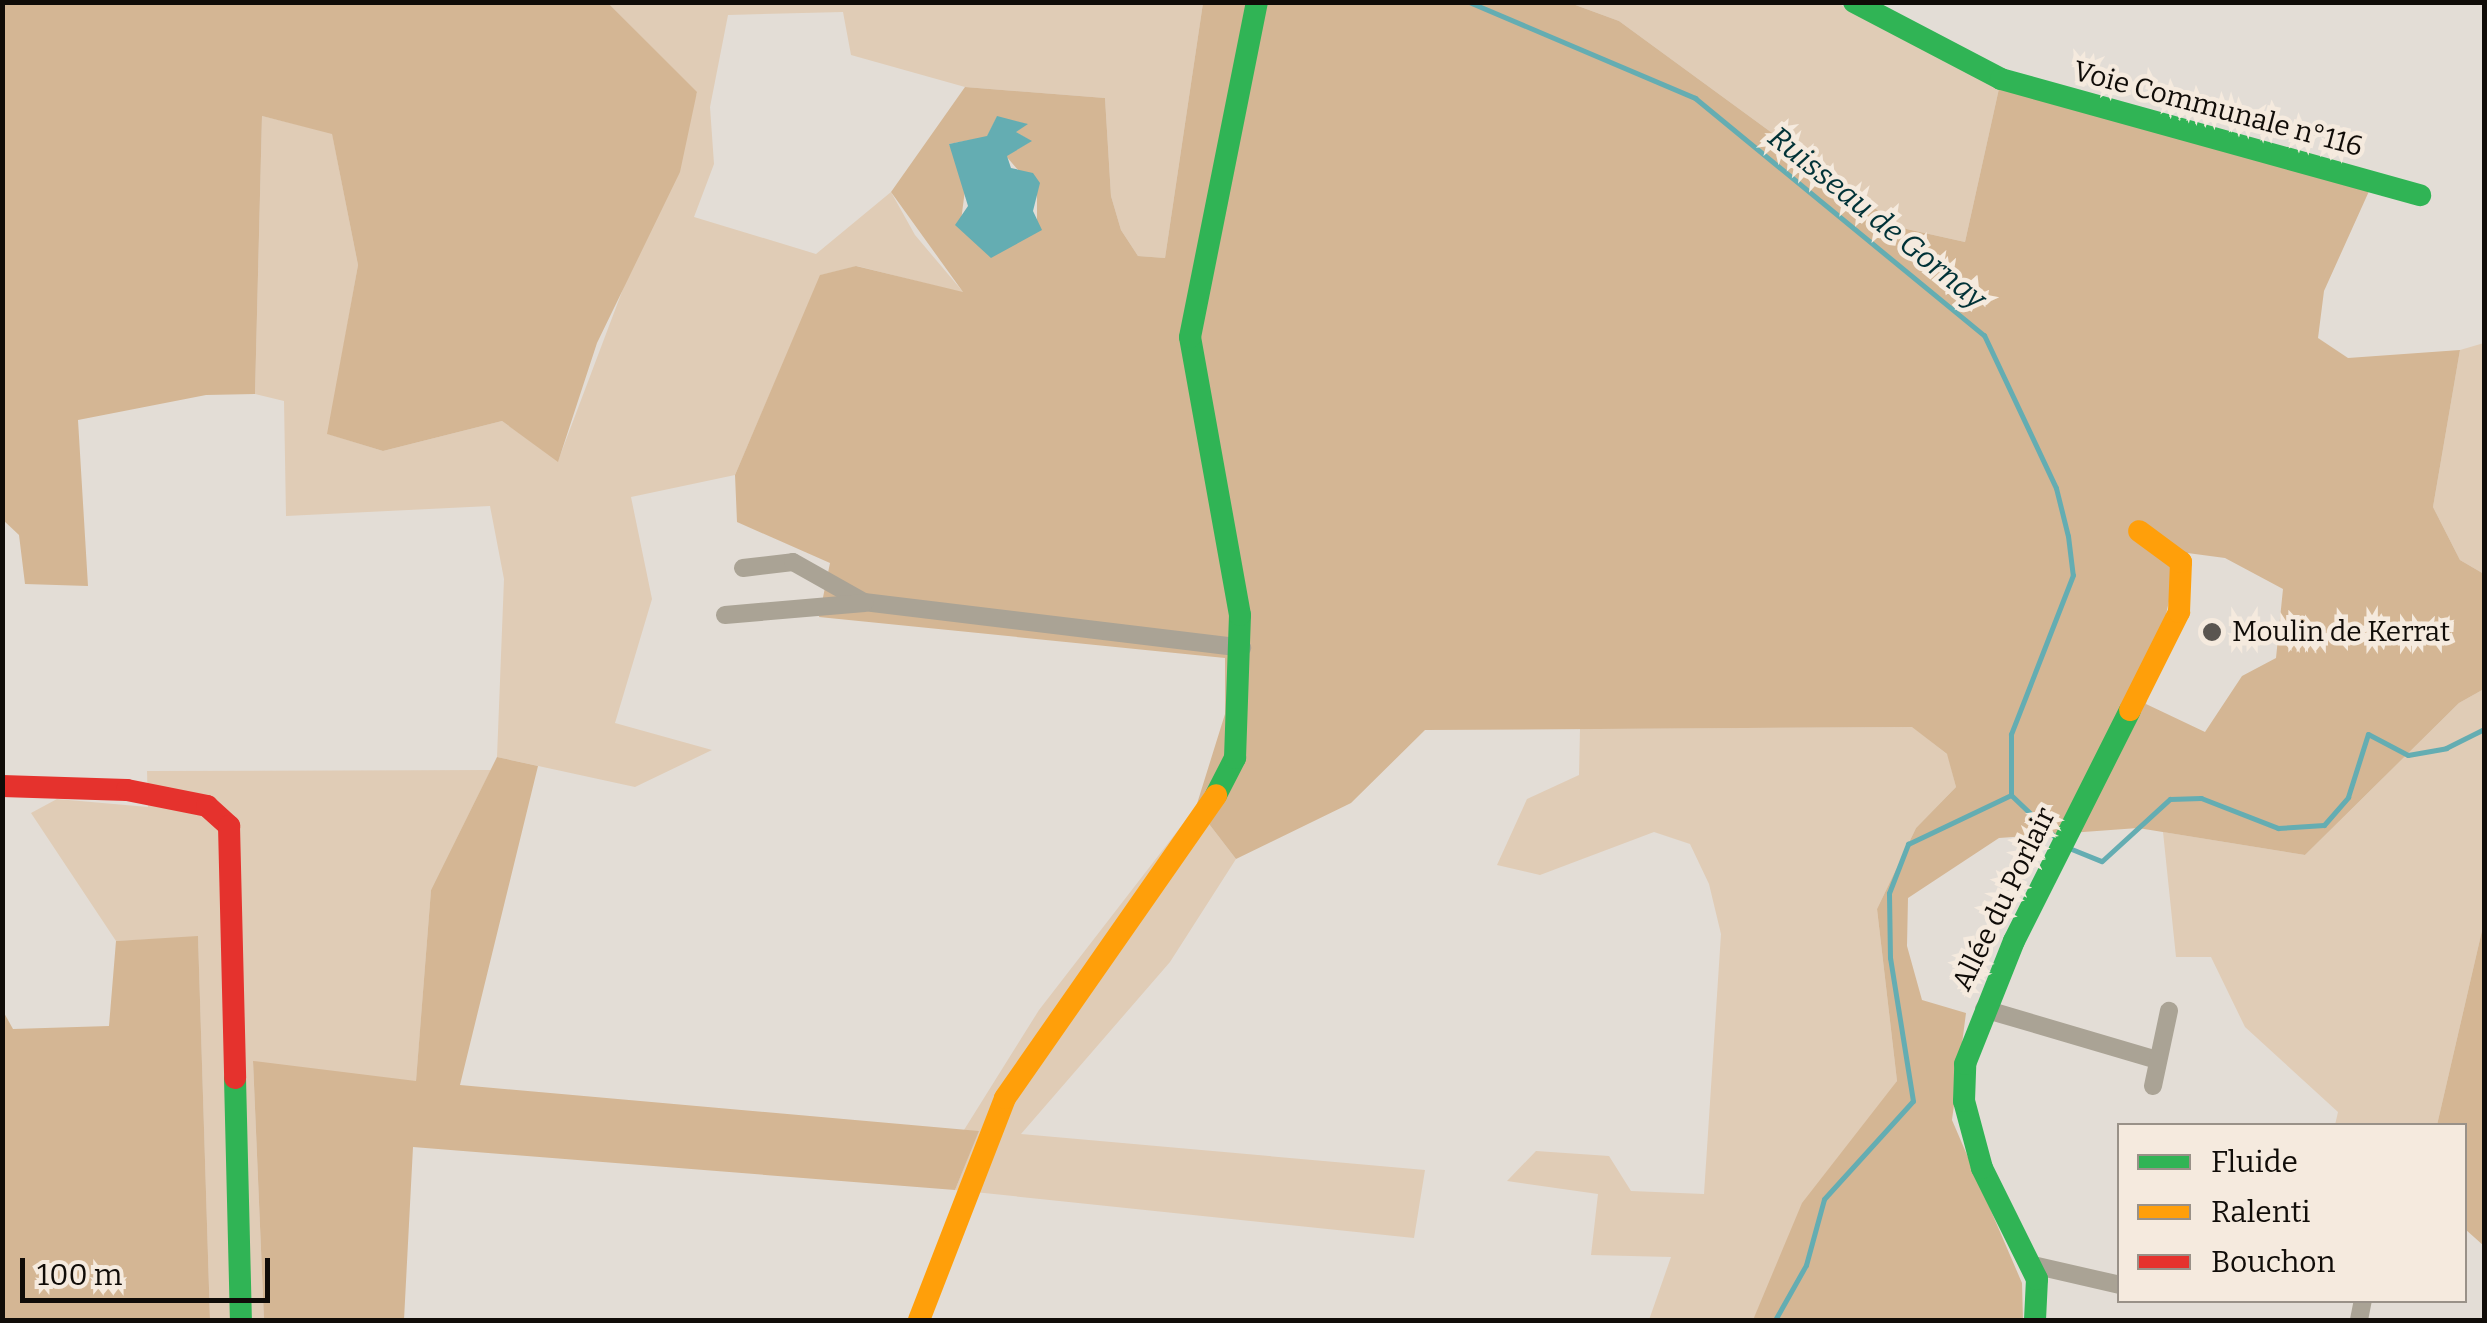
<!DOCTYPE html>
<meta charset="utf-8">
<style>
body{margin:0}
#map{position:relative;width:2487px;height:1323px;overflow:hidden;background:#e3ddd6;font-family:Bitter,serif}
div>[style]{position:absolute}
.green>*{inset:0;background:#e0ccb6}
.forest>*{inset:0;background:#d4b694}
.water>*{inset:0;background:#64adb2}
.stream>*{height:5px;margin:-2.5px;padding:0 2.5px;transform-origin:2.5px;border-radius:2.5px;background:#64adb2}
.street>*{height:18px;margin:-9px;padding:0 9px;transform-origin:9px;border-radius:9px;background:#aaa395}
.fast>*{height:22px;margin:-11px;padding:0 11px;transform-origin:11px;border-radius:11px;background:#30b455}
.slow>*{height:22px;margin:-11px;padding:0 11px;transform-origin:11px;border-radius:11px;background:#ff9f0a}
.jam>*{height:22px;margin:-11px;padding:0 11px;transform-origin:11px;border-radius:11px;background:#e5322d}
.dots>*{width:28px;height:28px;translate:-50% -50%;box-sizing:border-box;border:5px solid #f5eade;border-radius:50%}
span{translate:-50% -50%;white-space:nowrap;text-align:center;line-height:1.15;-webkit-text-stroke:9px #f5eade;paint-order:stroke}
.street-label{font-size:28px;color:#100c08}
.poi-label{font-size:28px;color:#100c08}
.left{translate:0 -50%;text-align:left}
.water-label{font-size:30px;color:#003237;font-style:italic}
.frame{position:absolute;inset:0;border:5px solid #100c08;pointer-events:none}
.legend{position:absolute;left:2117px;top:1123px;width:350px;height:180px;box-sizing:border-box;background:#f5eade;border:2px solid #999188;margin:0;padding:12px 18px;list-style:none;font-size:30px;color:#100c08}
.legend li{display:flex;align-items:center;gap:20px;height:50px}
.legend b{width:50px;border:2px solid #999188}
.scale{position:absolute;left:20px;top:1258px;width:250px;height:45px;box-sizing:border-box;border:5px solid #100c08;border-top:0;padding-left:12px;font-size:30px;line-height:35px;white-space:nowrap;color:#100c08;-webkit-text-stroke:8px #f5eade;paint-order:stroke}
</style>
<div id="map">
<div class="green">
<div style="clip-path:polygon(608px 3px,1203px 3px,1165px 258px,1138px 256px,1121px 230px,1111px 196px,1105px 98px,965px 87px,851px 55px,843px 12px,728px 15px,710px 107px,714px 164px,694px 217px,816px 254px,891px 192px,915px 235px,964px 293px,857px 266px,821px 275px,735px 475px,631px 497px,652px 599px,615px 723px,712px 750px,635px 787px,497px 757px,504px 579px,490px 506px,286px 516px,284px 401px,255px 394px,262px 116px,332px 133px,358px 265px,328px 434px,383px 451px,502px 421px,558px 461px,697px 93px)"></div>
<div style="clip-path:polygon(1570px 3px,1837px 3px,2000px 84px,1965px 242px,1902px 228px,1619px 21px)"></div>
<div style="clip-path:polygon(2484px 343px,2484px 574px,2460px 560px,2433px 507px,2460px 350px)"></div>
<div style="clip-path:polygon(2484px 689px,2484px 922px,2437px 1125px,2335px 1125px,2338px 1112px,2245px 1027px,2211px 957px,2176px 957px,2163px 832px,2305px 855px,2459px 703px)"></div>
<div style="clip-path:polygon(1913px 727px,1948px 755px,1956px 787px,1916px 828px,1877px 909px,1897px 1081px,1753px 1320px,1649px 1320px,1671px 1257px,1591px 1255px,1598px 1194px,1507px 1181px,1536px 1151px,1609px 1156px,1631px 1191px,1704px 1194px,1721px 934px,1709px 884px,1690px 844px,1654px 832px,1540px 875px,1497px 865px,1527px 799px,1579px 775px,1580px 729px)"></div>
<div style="clip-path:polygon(491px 770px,431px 890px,416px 1082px,253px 1062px,264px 1320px,210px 1320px,198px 937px,116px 941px,31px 813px,57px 799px,148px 807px,147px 771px)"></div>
<div style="clip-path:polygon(1196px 807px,1236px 859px,1170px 962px,1021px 1134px,1425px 1170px,1414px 1238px,955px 1190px,978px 1132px,964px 1130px,1039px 1010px)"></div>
</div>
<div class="forest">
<div style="clip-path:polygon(3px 2px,608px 3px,697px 92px,680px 172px,597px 343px,558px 462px,502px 421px,383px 451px,327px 434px,358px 265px,332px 134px,262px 116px,255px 394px,206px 395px,78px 420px,88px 586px,25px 584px,19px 535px,2px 519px)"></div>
<div style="clip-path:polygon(evenodd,1203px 3px,1570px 3px,1619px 21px,1902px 228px,1965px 242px,2000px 84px,2370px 189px,2324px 291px,2318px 338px,2348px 358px,2460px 350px,2433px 507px,2460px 560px,2484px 574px,2484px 689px,2459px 703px,2305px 855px,2138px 828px,1999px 838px,1908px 898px,1907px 946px,1922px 1000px,1966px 1013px,1952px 1120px,2022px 1283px,2023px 1320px,1753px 1320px,1802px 1203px,1897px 1081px,1877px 909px,1916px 828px,1956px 787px,1947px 754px,1912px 727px,1425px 730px,1351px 803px,1236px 859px,1196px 807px,1225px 714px,1225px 658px,819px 617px,830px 563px,737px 522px,735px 475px,820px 275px,856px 266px,963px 292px,891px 192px,965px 87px,1105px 98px,1111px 196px,1121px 230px,1138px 256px,1165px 258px,1203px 3px,997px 117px,1026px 124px,1015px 132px,1031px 141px,1006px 156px,1037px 192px,1037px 223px,961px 221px,966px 182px,949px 144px,987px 137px,997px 117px,1203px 3px,2180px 552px,2225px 558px,2283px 589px,2276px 658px,2242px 676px,2205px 732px,2146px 704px,2180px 552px)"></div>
<div style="clip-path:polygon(497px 757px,538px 766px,460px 1085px,979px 1131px,955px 1190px,413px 1147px,404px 1320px,264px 1320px,253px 1061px,416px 1081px,431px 890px)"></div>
<div style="clip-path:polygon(2484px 922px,2484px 1246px,2465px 1229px,2464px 1126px,2437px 1125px)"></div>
<div style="clip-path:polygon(198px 936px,210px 1320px,3px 1320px,3px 1011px,13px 1029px,109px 1026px,116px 941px)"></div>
</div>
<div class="water">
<div style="clip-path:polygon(997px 116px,1028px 124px,1016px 132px,1032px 141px,1007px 156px,1011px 168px,1033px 173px,1040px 183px,1033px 211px,1042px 230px,991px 258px,955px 225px,968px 206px,949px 144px,987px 136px)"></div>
</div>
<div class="stream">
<div style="left:1469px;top:2px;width:246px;rotate:23deg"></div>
<div style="left:1695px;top:98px;width:374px;rotate:39.4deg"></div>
<div style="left:1984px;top:335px;width:169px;rotate:64.8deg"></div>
<div style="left:2056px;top:488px;width:49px;rotate:76deg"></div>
<div style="left:2068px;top:536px;width:39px;rotate:83deg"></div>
<div style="left:2073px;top:575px;width:171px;rotate:111.3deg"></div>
<div style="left:2011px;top:734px;width:61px;rotate:90deg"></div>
<div style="left:2011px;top:795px;width:62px;rotate:43.7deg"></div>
<div style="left:2069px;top:848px;width:35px;rotate:22deg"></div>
<div style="left:2102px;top:861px;width:92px;rotate:-42.4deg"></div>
<div style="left:2170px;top:799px;width:31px;rotate:-2deg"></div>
<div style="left:2201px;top:798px;width:83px;rotate:21.3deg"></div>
<div style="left:2278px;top:828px;width:46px;rotate:-3.7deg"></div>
<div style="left:2324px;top:825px;width:37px;rotate:-49deg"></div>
<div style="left:2348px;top:797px;width:66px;rotate:-72.4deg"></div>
<div style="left:2368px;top:734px;width:45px;rotate:27.7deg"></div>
<div style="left:2408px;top:755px;width:39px;rotate:-10deg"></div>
<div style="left:2446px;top:748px;width:42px;rotate:-26.6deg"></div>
<div style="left:1775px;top:1320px;width:63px;rotate:-60.6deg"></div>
<div style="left:1806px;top:1265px;width:68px;rotate:-74.7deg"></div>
<div style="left:1824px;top:1199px;width:132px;rotate:-47.8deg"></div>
<div style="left:1913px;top:1101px;width:145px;rotate:-99.1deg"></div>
<div style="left:1890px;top:958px;width:65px;rotate:-90.9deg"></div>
<div style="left:1889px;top:893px;width:53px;rotate:-68.8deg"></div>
<div style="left:1908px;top:844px;width:114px;rotate:-25.4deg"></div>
</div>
<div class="street">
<div style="left:743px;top:568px;width:50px;rotate:-6.8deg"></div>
<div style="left:793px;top:562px;width:81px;rotate:29.4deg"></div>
<div style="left:864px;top:602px;width:381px;rotate:6.9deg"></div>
<div style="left:725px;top:615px;width:140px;rotate:-4.9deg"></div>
<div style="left:1984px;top:1009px;width:180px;rotate:16.4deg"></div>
<div style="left:2153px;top:1086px;width:77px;rotate:-78deg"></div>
<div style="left:2033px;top:1265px;width:89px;rotate:12.9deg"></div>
<div style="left:2359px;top:1320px;width:20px;rotate:-79deg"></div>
</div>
<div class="fast">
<div style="left:1854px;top:2px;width:166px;rotate:27.6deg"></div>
<div style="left:2001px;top:79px;width:435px;rotate:15.5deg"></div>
<div style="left:1216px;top:795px;width:42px;rotate:-62.8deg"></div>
<div style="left:1235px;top:758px;width:143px;rotate:-88deg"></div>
<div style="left:1240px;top:615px;width:282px;rotate:-100.2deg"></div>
<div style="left:1190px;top:337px;width:342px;rotate:-78.7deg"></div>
<div style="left:235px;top:1078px;width:242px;rotate:88.6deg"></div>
<div style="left:2035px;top:1320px;width:41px;rotate:-87.2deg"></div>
<div style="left:2037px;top:1279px;width:124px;rotate:-116.4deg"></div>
<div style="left:1982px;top:1168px;width:69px;rotate:-105deg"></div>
<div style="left:1964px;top:1101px;width:37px;rotate:-88deg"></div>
<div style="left:1965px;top:1064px;width:132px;rotate:-68.3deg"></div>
<div style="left:2014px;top:941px;width:258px;rotate:-63.3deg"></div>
</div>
<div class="slow">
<div style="left:2130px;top:710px;width:110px;rotate:-63.4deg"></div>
<div style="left:2179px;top:612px;width:50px;rotate:-87.7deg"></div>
<div style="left:2181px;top:562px;width:52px;rotate:-143.6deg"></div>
<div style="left:919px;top:1320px;width:238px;rotate:-68.8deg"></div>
<div style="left:1005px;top:1098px;width:369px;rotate:-55.1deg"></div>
</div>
<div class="jam">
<div style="left:2px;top:786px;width:125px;rotate:1.8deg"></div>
<div style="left:127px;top:790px;width:82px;rotate:11.3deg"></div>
<div style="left:207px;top:806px;width:30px;rotate:42deg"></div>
<div style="left:229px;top:826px;width:252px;rotate:88.6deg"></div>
</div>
<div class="dots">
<div style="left:2212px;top:632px;background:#5a5550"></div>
</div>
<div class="street-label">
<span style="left:2218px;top:109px;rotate:15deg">Voie Communale n°116</span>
<span style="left:2004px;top:899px;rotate:-64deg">Allée du Porlair</span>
</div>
<div class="poi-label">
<span class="left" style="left:2232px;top:632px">Moulin de Kerrat</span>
</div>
<div class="water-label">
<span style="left:1877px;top:218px;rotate:39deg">Ruisseau de Gornay</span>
</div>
<div class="frame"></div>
<ul class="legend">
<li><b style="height:12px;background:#30b455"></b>Fluide</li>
<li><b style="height:12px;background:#ff9f0a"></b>Ralenti</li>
<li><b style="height:12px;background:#e5322d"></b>Bouchon</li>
</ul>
<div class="scale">100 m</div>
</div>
